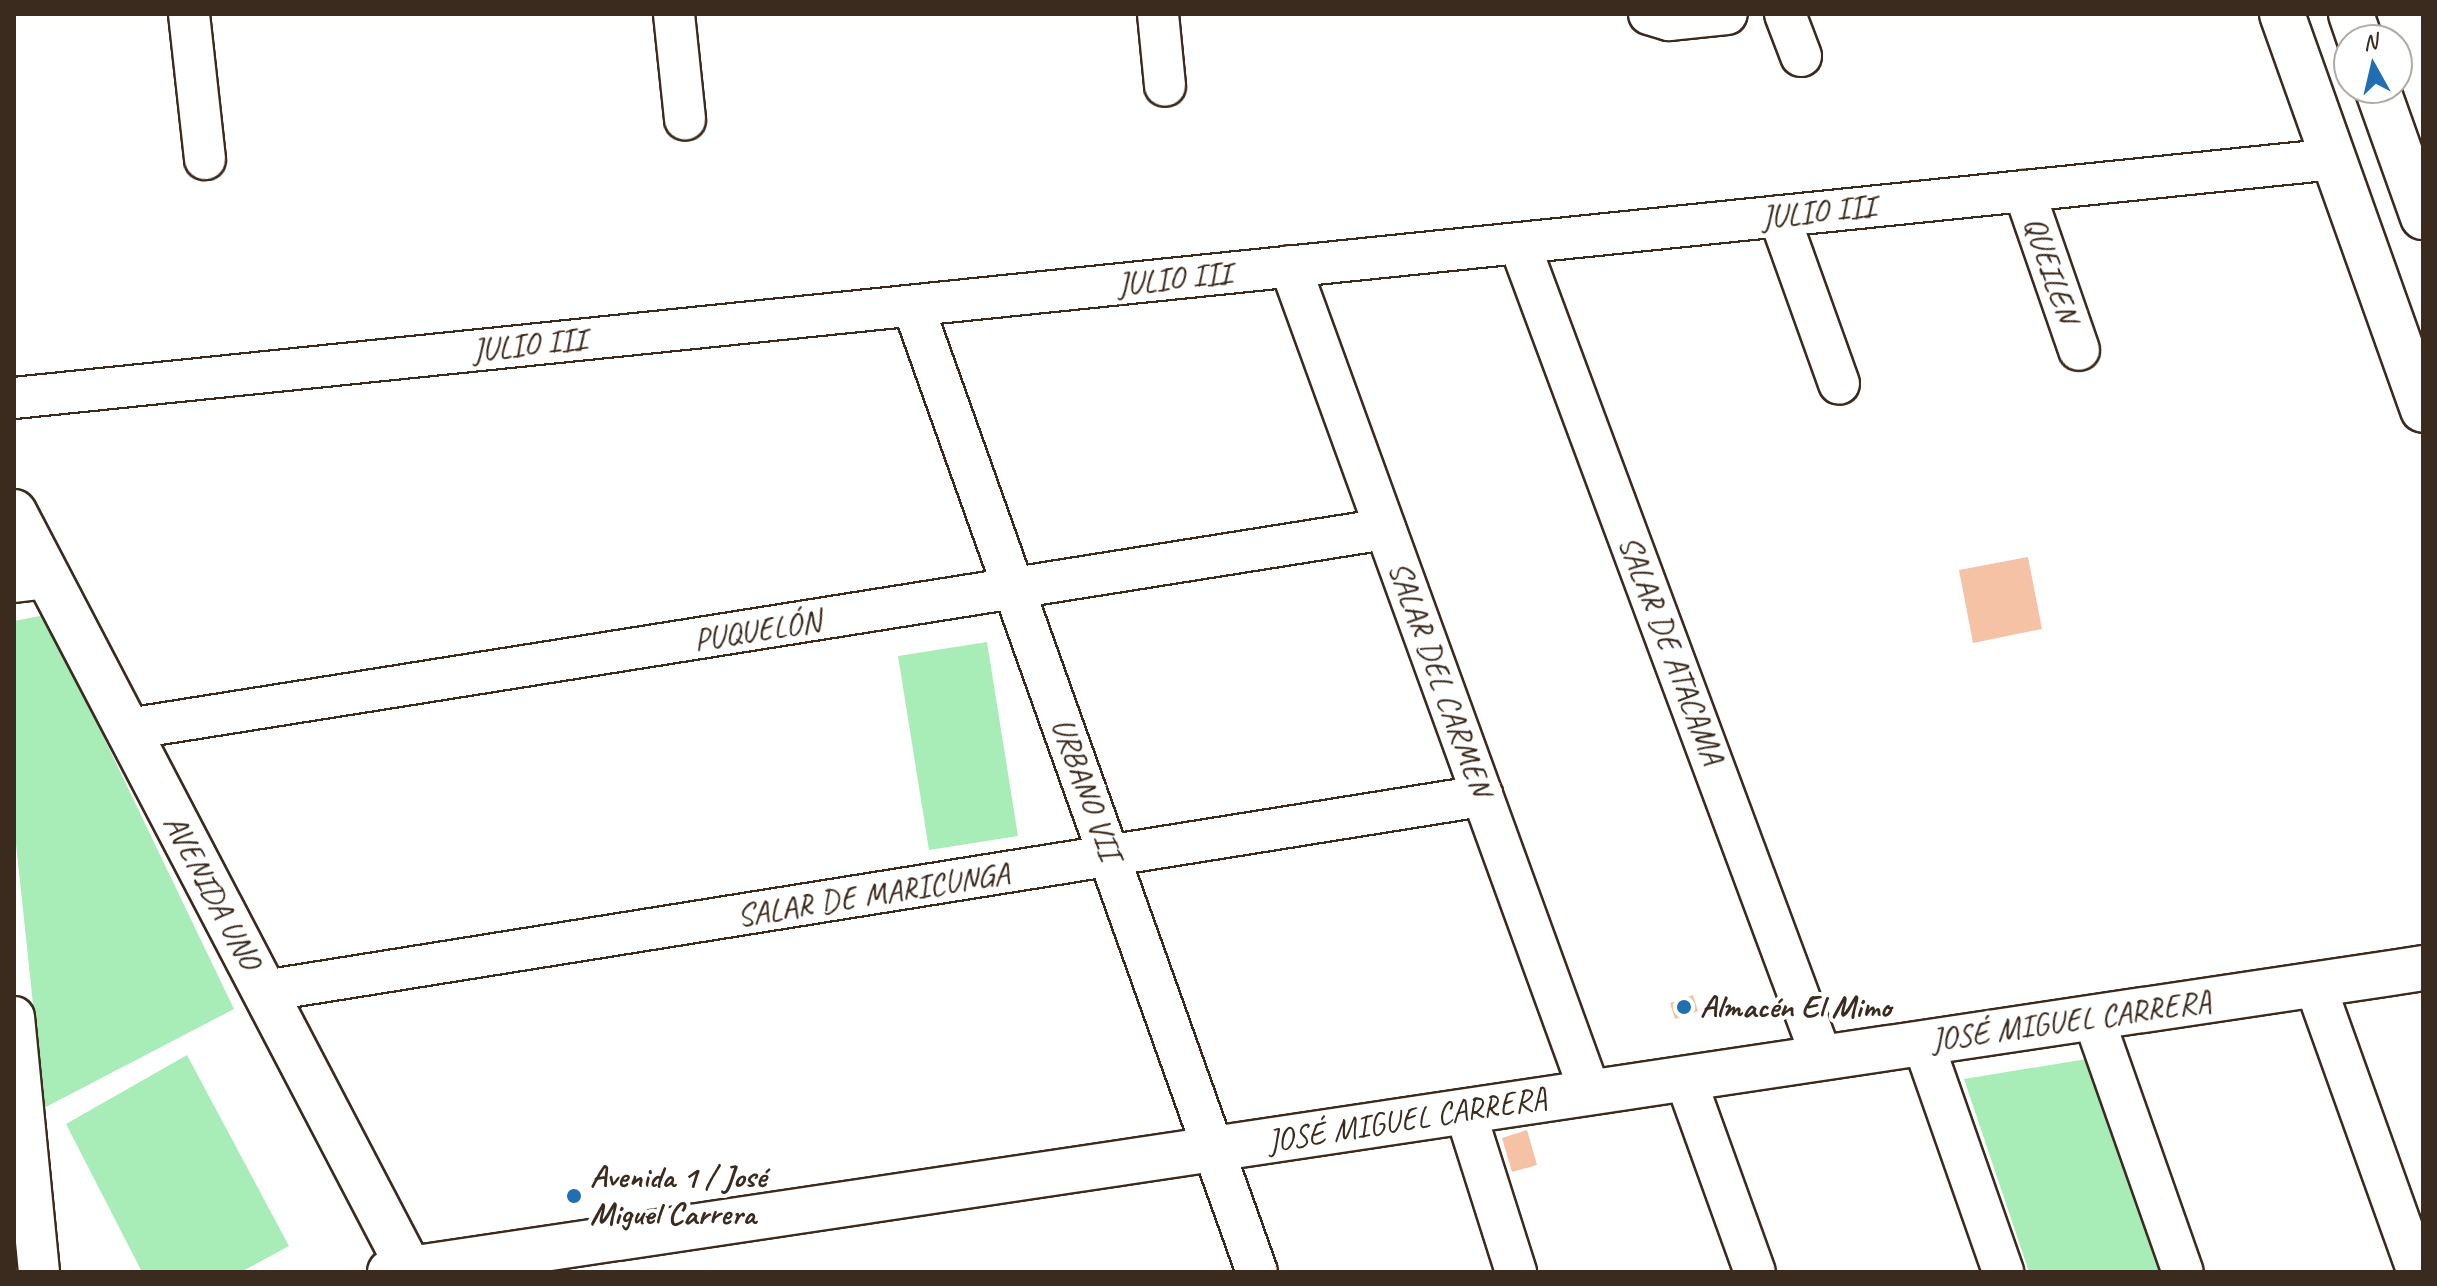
<!DOCTYPE html>
<meta charset="utf-8">
<style>
body{margin:0}
#map{position:relative;width:2437px;height:1286px;overflow:hidden;background:#fff;font-family:Caveat,sans-serif}
div>[style]{position:absolute}
.green>*{inset:0;background:#a8ecb7}
.building>*{inset:0;background:#f5c2a6}
.roads{filter:drop-shadow(2px 0 #3b2a1e) drop-shadow(-2px 0 #3b2a1e) drop-shadow(0 2px #3b2a1e) drop-shadow(0 -2px #3b2a1e)}
.street>*{height:40px;margin:-20px;padding:0 20px;transform-origin:20px;border-radius:20px;background:#fff}
.secondary>*{height:44px;margin:-22px;padding:0 22px;transform-origin:22px;border-radius:22px;background:#fff}
.dots>*{width:22px;height:22px;translate:-50% -50%;box-sizing:border-box;border:4px solid #fff;border-radius:50%}
span{translate:-50% -50%;white-space:nowrap;text-align:center;line-height:1.15;-webkit-text-stroke:8px #fff;paint-order:stroke}
.street-label{font-size:32px;color:#3b2a1e}
.poi-label{font-size:32px;color:#3b2a1e;font-weight:700}
.left{translate:0 -50%;text-align:left}
.frame{position:absolute;inset:0;border:16px solid #3b2a1e;pointer-events:none}
.north{position:absolute;left:2333px;top:24px;width:80px;height:80px;box-sizing:border-box;background:#fff;border:2px solid #b1aaa5;border-radius:50%;rotate:352deg;font-size:22px;font-weight:700;line-height:32px;text-align:center;color:#3b2a1e}
.north::after{content:'';display:block;margin:auto;width:28px;height:36px;background:#1f6fb2;clip-path:polygon(50% 0,100% 100%,50% 72%,0 100%)}
</style>
<div id="map">
<div class="green">
<div style="clip-path:polygon(45px 615px,234px 1009px,44px 1108px,14px 825px,14px 621px)"></div>
<div style="clip-path:polygon(987px 642px,1018px 836px,929px 850px,898px 656px)"></div>
<div style="clip-path:polygon(187px 1055px,289px 1246px,241px 1272px,142px 1272px,66px 1124px)"></div>
<div style="clip-path:polygon(2093px 1058px,2166px 1272px,2029px 1272px,1964px 1079px)"></div>
</div>
<div class="building">
<div style="clip-path:polygon(2028px 557px,2042px 629px,1973px 643px,1959px 570px)"></div>
<div style="clip-path:polygon(1693px 995px,1698px 1011px,1675px 1019px,1670px 1003px)"></div>
<div style="clip-path:polygon(1527px 1130px,1537px 1165px,1512px 1172px,1502px 1138px)"></div>
</div>
<div class="roads">
<div class="street">
<div style="left:189px;top:14px;width:146px;rotate:83.7deg"></div>
<div style="left:674px;top:14px;width:106px;rotate:84deg"></div>
<div style="left:1158px;top:14px;width:72px;rotate:84.4deg"></div>
<div style="left:1649px;top:14px;width:21px;rotate:17deg"></div>
<div style="left:1669px;top:20px;width:58px;rotate:-5.9deg"></div>
<div style="left:1785px;top:14px;width:45px;rotate:69.1deg"></div>
<div style="left:2024px;top:191px;width:168px;rotate:70.9deg"></div>
<div style="left:1779px;top:216px;width:178px;rotate:70.3deg"></div>
<div style="left:1519px;top:243px;width:870px;rotate:69.61deg"></div>
<div style="left:1290px;top:266px;width:879px;rotate:70.04deg"></div>
<div style="left:913px;top:306px;width:1025px;rotate:70.4deg"></div>
<div style="left:14px;top:398px;width:2331px;rotate:-5.88deg"></div>
<div style="left:14px;top:582px;width:35px;rotate:-7deg"></div>
<div style="left:128px;top:729px;width:1273px;rotate:-9.04deg"></div>
<div style="left:2315px;top:985px;width:305px;rotate:70.3deg"></div>
<div style="left:264px;top:991px;width:1234px;rotate:-9.1deg"></div>
<div style="left:14px;top:1017px;width:256px;rotate:84.4deg"></div>
<div style="left:2093px;top:1017px;width:270px;rotate:70.6deg"></div>
<div style="left:1923px;top:1043px;width:243px;rotate:70.7deg"></div>
<div style="left:1685px;top:1078px;width:206px;rotate:70.2deg"></div>
<div style="left:1465px;top:1111px;width:169px;rotate:72.4deg"></div>
</div>
<div class="secondary">
<div style="left:2282px;top:14px;width:420px;rotate:70.4deg"></div>
<div style="left:2351px;top:14px;width:28px;rotate:71deg"></div>
<div style="left:2377px;top:88px;width:137px;rotate:70.4deg"></div>
<div style="left:14px;top:512px;width:857px;rotate:62.42deg"></div>
<div style="left:390px;top:1272px;width:2056px;rotate:-8.5deg"></div>
</div>
</div>
<div class="dots">
<div style="left:1684px;top:1007px;background:#1f6fb2"></div>
<div style="left:574px;top:1196px;background:#1f6fb2"></div>
</div>
<div class="street-label">
<span style="left:1818px;top:212px;rotate:-6deg">JULIO III</span>
<span style="left:2051px;top:270px;rotate:71deg">QUEILEN</span>
<span style="left:1174px;top:279px;rotate:-6deg">JULIO III</span>
<span style="left:529px;top:345px;rotate:-6deg">JULIO III</span>
<span style="left:757px;top:631px;rotate:-9deg">PUQUELÓN</span>
<span style="left:1671px;top:650px;rotate:69deg">SALAR DE ATACAMA</span>
<span style="left:1440px;top:679px;rotate:70deg">SALAR DEL CARMEN</span>
<span style="left:1086px;top:789px;rotate:70deg">URBANO VII</span>
<span style="left:212px;top:892px;rotate:62deg">AVENIDA UNO</span>
<span style="left:873px;top:895px;rotate:-9deg">SALAR DE MARICUNGA</span>
<span style="left:2071px;top:1021px;rotate:-8deg">JOSÉ MIGUEL CARRERA</span>
<span style="left:1407px;top:1120px;rotate:-9deg">JOSÉ MIGUEL CARRERA</span>
</div>
<div class="poi-label">
<span class="left" style="left:1700px;top:1007px">Almacén El Mimo</span>
<span class="left" style="left:590px;top:1196px">Avenida 1 / José<br>Miguel Carrera</span>
</div>
<div class="frame"></div>
<div class="north">N</div>
</div>
